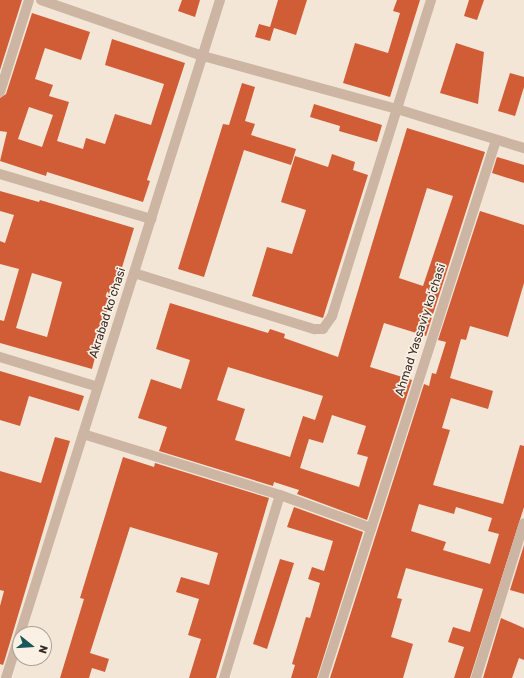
<!DOCTYPE html>
<meta charset="utf-8">
<style>
body{margin:0}
#map{position:relative;width:524px;height:678px;overflow:hidden;background:#f3e6d7;font-family:Rubik,sans-serif}
div>[style]{position:absolute}
.building>*{inset:0;background:#d15d37}
.minor>*{height:10px;margin:-5px;padding:0 5px;transform-origin:5px;border-radius:5px;background:#ccb5a2}
span{translate:-50% -50%;white-space:nowrap;text-align:center;line-height:1.15;-webkit-text-stroke:3.5px #fbf0e4;paint-order:stroke}
.street-label{font-size:12px;color:#362a25}
.north{position:absolute;left:12px;top:626px;width:40px;height:40px;box-sizing:border-box;background:#fbf0e4;border:1px solid #aca198;border-radius:50%;rotate:107deg;font-size:11px;font-weight:700;line-height:16px;text-align:center;color:#362a25}
.north::after{content:'';display:block;margin:auto;width:14px;height:18px;background:#17565b;clip-path:polygon(50% 0,100% 100%,50% 72%,0 100%)}
</style>
<div id="map">
<div class="building">
<div style="clip-path:polygon(0 0,22px 0,0 70px)"></div>
<div style="clip-path:polygon(182px 0,200px 0,195px 17px,178px 11px)"></div>
<div style="clip-path:polygon(278px 0,307px 0,296px 35px,274px 28px,270px 41px,255px 37px,259px 24px,270px 27px)"></div>
<div style="clip-path:polygon(397px 0,420px 0,390px 97px,343px 83px,355px 43px,388px 53px,400px 13px,393px 11px)"></div>
<div style="clip-path:polygon(469px 0,484px 0,477px 20px,464px 16px)"></div>
<div style="clip-path:polygon(evenodd,32px 13px,90px 32px,81px 60px,45px 48px,35px 79px,53px 85px,49px 96px,69px 102px,57px 141px,83px 149px,86px 138px,105px 144px,115px 114px,151px 125px,164px 84px,105px 65px,112px 39px,185px 63px,147px 180px,150px 181px,143px 202px,47px 172px,46px 176px,0 161px,7px 132px,0 131px,0 98px,6px 94px,32px 13px,29px 107px,53px 115px,42px 147px,18px 139px,29px 107px)"></div>
<div style="clip-path:polygon(456px 43px,484px 52px,478px 104px,440px 93px)"></div>
<div style="clip-path:polygon(510px 73px,524px 77px,524px 87px,515px 116px,498px 111px)"></div>
<div style="clip-path:polygon(242px 83px,255px 87px,245px 121px,255px 124px,251px 135px,296px 149px,291px 165px,244px 150px,204px 277px,178px 269px,223px 124px,229px 125px)"></div>
<div style="clip-path:polygon(314px 104px,382px 125px,377px 142px,339px 131px,340px 126px,310px 117px)"></div>
<div style="clip-path:polygon(evenodd,407px 128px,485px 152px,426px 336px,384px 323px,370px 367px,412px 380px,367px 520px,297px 494px,299px 490px,274px 482px,273px 486px,159px 451px,167px 427px,138px 418px,151px 379px,181px 389px,190px 360px,156px 349px,170px 303px,268px 333px,270px 329px,285px 334px,284px 338px,338px 357px,407px 128px,427px 188px,453px 196px,423px 286px,399px 278px,427px 188px,407px 128px,228px 367px,323px 396px,315px 420px,303px 416px,290px 457px,235px 440px,245px 409px,217px 400px,228px 367px,407px 128px,332px 415px,366px 426px,357px 454px,368px 457px,359px 487px,300px 468px,309px 439px,323px 443px,332px 415px)"></div>
<div style="clip-path:polygon(332px 154px,355px 162px,353px 170px,368px 175px,323px 318px,252px 296px,267px 247px,292px 254px,306px 210px,281px 202px,295px 156px,328px 167px)"></div>
<div style="clip-path:polygon(497px 157px,524px 165px,524px 183px,492px 173px)"></div>
<div style="clip-path:polygon(evenodd,0 191px,39px 202px,40px 200px,134px 228px,113px 297px,111px 296px,92px 369px,0 343px,0 320px,4px 321px,19px 269px,0 264px,0 241px,5px 243px,14px 215px,0 211px,0 191px,32px 273px,62px 282px,47px 337px,16px 328px,32px 273px)"></div>
<div style="clip-path:polygon(evenodd,480px 211px,524px 225px,524px 283px,508px 337px,470px 326px,466px 340px,461px 339px,450px 378px,493px 391px,488px 409px,451px 398px,442px 428px,450px 430px,433px 485px,503px 504px,520px 445px,524px 446px,524px 507px,470px 678px,454px 678px,464px 647px,448px 642px,453px 627px,470px 632px,483px 589px,406px 568px,397px 598px,402px 599px,391px 637px,413px 644px,403px 678px,330px 678px,424px 384px,429px 386px,432px 373px,436px 374px,446px 342px,438px 340px,480px 211px,419px 504px,454px 514px,456px 507px,492px 518px,488px 531px,499px 534px,490px 564px,443px 550px,446px 542px,411px 531px,419px 504px)"></div>
<div style="clip-path:polygon(0 371px,84px 396px,79px 411px,29px 396px,20px 426px,0 420px)"></div>
<div style="clip-path:polygon(55px 437px,70px 441px,5px 659px,3px 665px,0 664px,0 606px,4px 591px,0 590px,0 471px,41px 483px)"></div>
<div style="clip-path:polygon(123px 457px,154px 467px,155px 463px,269px 498px,216px 678px,189px 678px,201px 639px,188px 635px,199px 599px,176px 592px,181px 577px,209px 585px,218px 553px,130px 527px,90px 653px,109px 659px,105px 672px,92px 668px,89px 678px,60px 678px,84px 599px,80px 598px)"></div>
<div style="clip-path:polygon(294px 507px,363px 532px,317px 678px,291px 678px,295px 665px,292px 664px,306px 617px,310px 618px,320px 583px,308px 579px,312px 567px,324px 571px,333px 541px,287px 527px)"></div>
<div style="clip-path:polygon(524px 545px,524px 594px,510px 590px)"></div>
<div style="clip-path:polygon(280px 559px,294px 563px,267px 649px,253px 644px)"></div>
<div style="clip-path:polygon(501px 618px,524px 628px,524px 660px,519px 658px,512px 678px,483px 678px)"></div>
</div>
<div class="minor">
<div style="left:41px;top:0;width:171px;rotate:19.1deg"></div>
<div style="left:203px;top:56px;width:201px;rotate:15.3deg"></div>
<div style="left:397px;top:109px;width:133px;rotate:17.1deg"></div>
<div style="left:0;top:92px;width:96px;rotate:-72.5deg"></div>
<div style="left:0;top:174px;width:158px;rotate:16.6deg"></div>
<div style="left:134px;top:273px;width:189px;rotate:17.3deg"></div>
<div style="left:314px;top:329px;width:9px"></div>
<div style="left:323px;top:329px;width:16px;rotate:-55deg"></div>
<div style="left:332px;top:316px;width:331px;rotate:-72.6deg"></div>
<div style="left:0;top:357px;width:102px;rotate:17deg"></div>
<div style="left:83px;top:434px;width:206px;rotate:17.2deg"></div>
<div style="left:280px;top:495px;width:97px;rotate:19.9deg"></div>
<div style="left:6px;top:678px;width:711px;rotate:-72.48deg"></div>
<div style="left:224px;top:678px;width:191px;rotate:-73deg"></div>
<div style="left:323px;top:678px;width:565px;rotate:-72.17deg"></div>
<div style="left:476px;top:678px;width:162px;rotate:-72.8deg"></div>
</div>
<div class="street-label">
<span style="left:108px;top:313px;rotate:-72deg">Akrabad koʻchasi</span>
<span style="left:421px;top:330px;rotate:-72deg">Ahmad Yassaviy koʻchasi</span>
</div>
<div class="north">N</div>
</div>
